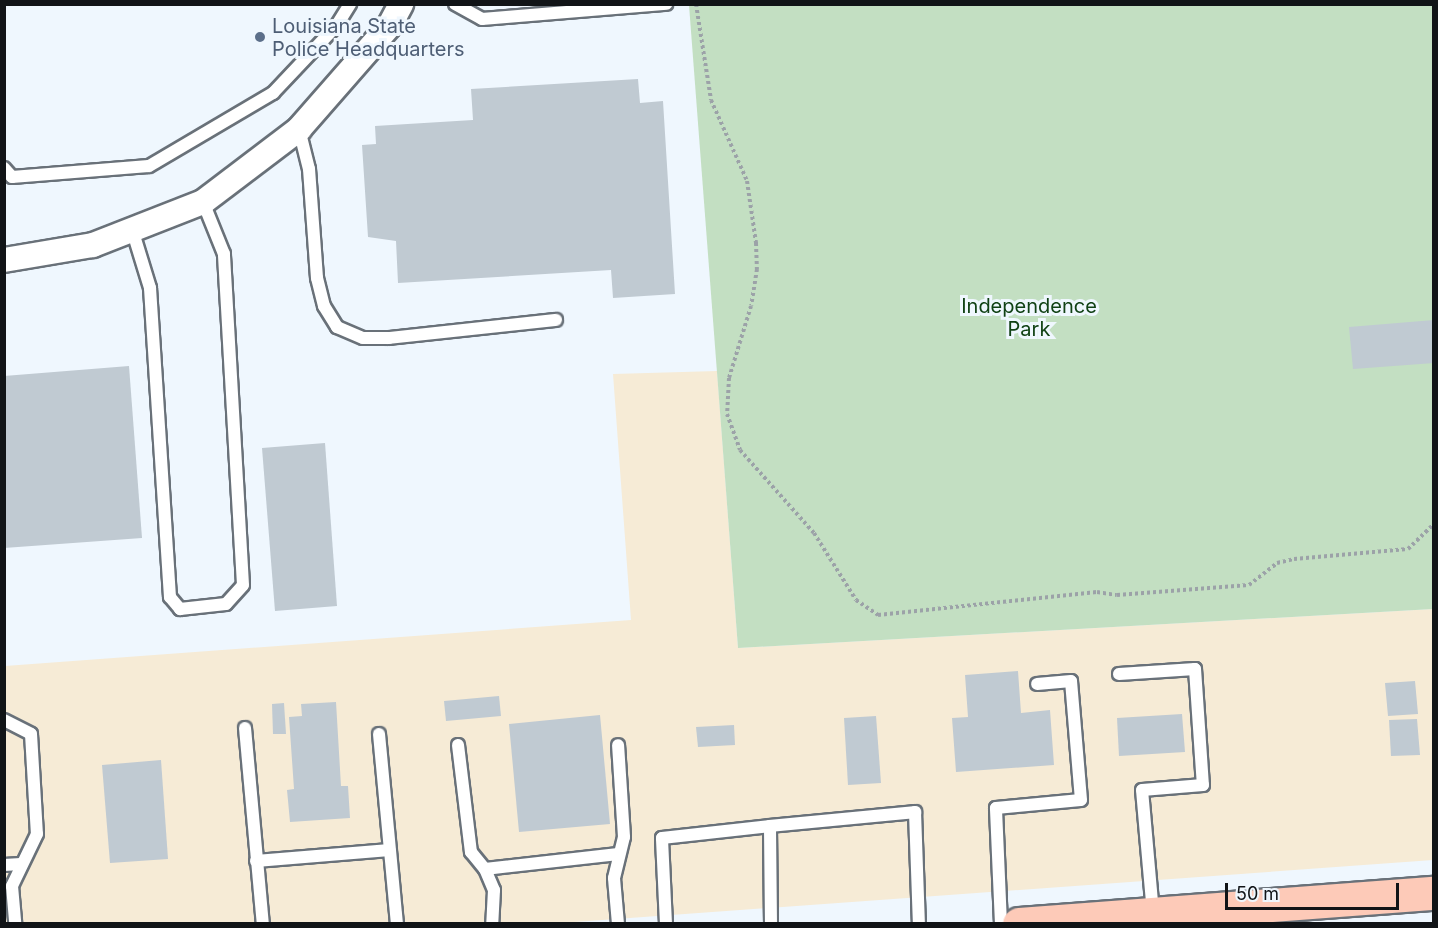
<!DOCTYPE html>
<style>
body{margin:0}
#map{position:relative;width:1438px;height:928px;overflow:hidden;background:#eff7fe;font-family:Inter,sans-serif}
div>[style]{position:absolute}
.commercial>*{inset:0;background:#f6ebd6}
.green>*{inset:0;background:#c3dfc2}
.building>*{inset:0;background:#c0cad2}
.path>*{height:4px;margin-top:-2px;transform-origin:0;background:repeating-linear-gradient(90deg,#9ca2a8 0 3px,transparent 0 6px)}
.roads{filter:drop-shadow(2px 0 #697179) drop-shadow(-2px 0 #697179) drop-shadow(0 2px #697179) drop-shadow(0 -2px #697179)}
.lane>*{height:12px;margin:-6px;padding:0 6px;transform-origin:6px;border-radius:6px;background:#fff}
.street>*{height:24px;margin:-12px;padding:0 12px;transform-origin:12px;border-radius:12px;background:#fff}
.primary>*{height:33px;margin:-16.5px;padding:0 16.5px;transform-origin:16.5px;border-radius:16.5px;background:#fdcab8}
.dots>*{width:16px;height:16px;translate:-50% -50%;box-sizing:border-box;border:3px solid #eff7fe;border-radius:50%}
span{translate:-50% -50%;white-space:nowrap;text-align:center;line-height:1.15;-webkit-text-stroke:6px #eff7fe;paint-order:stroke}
.service-label{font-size:20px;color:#4e5e75}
.left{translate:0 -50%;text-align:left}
.park-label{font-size:20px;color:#114215}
.frame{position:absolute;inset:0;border:6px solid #111417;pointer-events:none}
.scale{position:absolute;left:1225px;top:883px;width:174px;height:27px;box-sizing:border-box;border:3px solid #111417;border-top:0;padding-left:8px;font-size:18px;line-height:21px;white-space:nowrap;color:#111417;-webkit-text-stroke:4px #eff7fe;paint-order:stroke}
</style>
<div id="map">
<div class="commercial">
<div style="clip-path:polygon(717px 371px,738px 648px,1433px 609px,1433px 860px,561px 923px,5px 924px,5px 666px,631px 620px,613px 374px)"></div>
</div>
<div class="green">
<div style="clip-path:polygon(689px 5px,1433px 5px,1433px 609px,738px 648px)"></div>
</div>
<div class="building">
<div style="clip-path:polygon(638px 79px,640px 103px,663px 101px,675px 294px,613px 298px,611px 270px,398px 283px,396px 241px,368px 237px,362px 145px,376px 144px,375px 126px,473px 120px,471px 89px)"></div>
<div style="clip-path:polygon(1434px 320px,1434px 363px,1353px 369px,1349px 327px)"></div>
<div style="clip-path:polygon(129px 366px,142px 538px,4px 548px,4px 376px)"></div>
<div style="clip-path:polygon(325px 443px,337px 606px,275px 611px,262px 448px)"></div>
<div style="clip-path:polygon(1018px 671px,1021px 713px,1050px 710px,1054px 765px,956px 772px,952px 718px,968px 717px,965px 675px)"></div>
<div style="clip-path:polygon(1415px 681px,1418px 714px,1388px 716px,1385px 683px)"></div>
<div style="clip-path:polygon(499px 696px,501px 716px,446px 721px,444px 701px)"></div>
<div style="clip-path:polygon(336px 702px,341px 786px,348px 786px,350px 818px,290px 822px,287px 790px,294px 789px,289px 717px,302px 716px,301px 704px)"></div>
<div style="clip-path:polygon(284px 703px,286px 734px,273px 734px,272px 704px)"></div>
<div style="clip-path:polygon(1182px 714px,1185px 752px,1119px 756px,1117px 718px)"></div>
<div style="clip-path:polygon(600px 715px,610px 824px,519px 832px,509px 724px)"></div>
<div style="clip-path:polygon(876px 716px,881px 783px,848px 785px,844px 718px)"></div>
<div style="clip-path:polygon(1417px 719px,1420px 755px,1391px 756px,1389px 720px)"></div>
<div style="clip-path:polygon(734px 725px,735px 745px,698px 747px,696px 727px)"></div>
<div style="clip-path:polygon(161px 760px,168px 859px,110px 863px,102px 765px)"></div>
</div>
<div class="path">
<div style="left:696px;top:4px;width:97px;rotate:81.1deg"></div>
<div style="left:711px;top:100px;width:89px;rotate:66deg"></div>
<div style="left:747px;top:181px;width:63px;rotate:81.7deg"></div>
<div style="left:756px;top:243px;width:26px;rotate:88deg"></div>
<div style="left:757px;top:269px;width:37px;rotate:99deg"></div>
<div style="left:751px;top:306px;width:75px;rotate:107deg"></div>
<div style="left:729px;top:378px;width:36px;rotate:93deg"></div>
<div style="left:727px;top:414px;width:38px;rotate:70deg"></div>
<div style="left:740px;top:450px;width:111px;rotate:48.3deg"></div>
<div style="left:814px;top:533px;width:79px;rotate:57.9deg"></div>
<div style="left:856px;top:600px;width:27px;rotate:34deg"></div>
<div style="left:878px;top:615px;width:220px;rotate:-6deg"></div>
<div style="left:1097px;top:592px;width:20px;rotate:9deg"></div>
<div style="left:1117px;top:595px;width:132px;rotate:-4.3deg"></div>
<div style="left:1249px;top:585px;width:36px;rotate:-38deg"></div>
<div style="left:1277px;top:563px;width:17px;rotate:-13deg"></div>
<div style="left:1294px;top:559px;width:114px;rotate:-5deg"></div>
<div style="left:1408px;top:549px;width:36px;rotate:-44deg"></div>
</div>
<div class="roads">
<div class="lane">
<div style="left:455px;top:4px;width:31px;rotate:29deg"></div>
<div style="left:482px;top:19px;width:185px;rotate:-4.7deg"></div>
<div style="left:299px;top:129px;width:41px;rotate:76deg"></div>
<div style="left:309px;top:169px;width:109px;rotate:85.8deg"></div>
<div style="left:317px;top:278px;width:29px;rotate:76deg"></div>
<div style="left:324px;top:306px;width:25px;rotate:58deg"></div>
<div style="left:337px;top:327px;width:28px;rotate:23deg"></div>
<div style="left:363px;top:338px;width:26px"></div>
<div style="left:389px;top:338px;width:168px;rotate:-6.2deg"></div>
<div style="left:4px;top:168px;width:12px;rotate:48deg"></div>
<div style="left:12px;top:177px;width:137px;rotate:-4.6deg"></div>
<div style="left:149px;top:166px;width:144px;rotate:-30.5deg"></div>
<div style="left:273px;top:93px;width:93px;rotate:-46.7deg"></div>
<div style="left:337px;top:25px;width:25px;rotate:-58deg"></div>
<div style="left:132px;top:229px;width:62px;rotate:73deg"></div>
<div style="left:150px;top:288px;width:310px;rotate:86.3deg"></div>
<div style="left:170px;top:597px;width:16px;rotate:50deg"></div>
<div style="left:180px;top:609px;width:46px;rotate:-6.2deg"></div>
<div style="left:226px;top:604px;width:25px;rotate:-48deg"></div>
<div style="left:243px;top:585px;width:332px;rotate:-93.3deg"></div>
<div style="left:224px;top:254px;width:56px;rotate:-112deg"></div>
<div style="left:1119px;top:674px;width:76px;rotate:-3.8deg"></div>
<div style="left:1195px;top:669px;width:116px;rotate:86.1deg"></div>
<div style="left:1203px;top:785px;width:61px;rotate:175.3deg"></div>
<div style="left:1142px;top:790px;width:123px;rotate:84.9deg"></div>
<div style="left:4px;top:720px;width:30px;rotate:27deg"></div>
<div style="left:31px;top:734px;width:100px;rotate:86.6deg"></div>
<div style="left:37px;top:834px;width:58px;rotate:115.7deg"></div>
<div style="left:12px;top:886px;width:38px;rotate:85deg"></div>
<div style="left:245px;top:728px;width:197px;rotate:84.8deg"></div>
<div style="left:379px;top:734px;width:191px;rotate:84.6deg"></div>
<div style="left:458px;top:745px;width:108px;rotate:83.1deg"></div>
<div style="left:471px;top:852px;width:22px;rotate:51deg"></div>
<div style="left:485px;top:869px;width:23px;rotate:67deg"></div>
<div style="left:494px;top:890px;width:34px;rotate:93deg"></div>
<div style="left:256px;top:861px;width:134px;rotate:-4.7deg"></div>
<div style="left:4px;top:865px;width:17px;rotate:-3deg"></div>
<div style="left:485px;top:869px;width:134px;rotate:-6.4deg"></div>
<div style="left:618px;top:924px;width:46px;rotate:-95deg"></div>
<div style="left:614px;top:878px;width:42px;rotate:-76.3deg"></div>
<div style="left:624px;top:837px;width:92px;rotate:-93.7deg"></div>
<div style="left:666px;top:924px;width:86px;rotate:-92.7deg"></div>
<div style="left:662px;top:838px;width:109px;rotate:-6.3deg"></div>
<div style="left:771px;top:924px;width:98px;rotate:-90.6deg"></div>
<div style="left:770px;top:826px;width:146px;rotate:-5.5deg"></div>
<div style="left:915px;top:812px;width:112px;rotate:88deg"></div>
<div style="left:1001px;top:924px;width:116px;rotate:-92.5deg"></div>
<div style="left:996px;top:808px;width:85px;rotate:-5.4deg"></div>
<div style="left:1081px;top:800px;width:119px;rotate:-94.8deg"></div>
<div style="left:1071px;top:681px;width:34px;rotate:175deg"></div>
</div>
<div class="street">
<div style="left:4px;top:260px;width:90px;rotate:-9.6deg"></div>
<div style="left:93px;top:245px;width:118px;rotate:-21.4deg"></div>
<div style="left:203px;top:202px;width:121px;rotate:-37.2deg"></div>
<div style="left:299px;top:129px;width:138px;rotate:-48.8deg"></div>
<div style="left:390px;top:25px;width:24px;rotate:-62deg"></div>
</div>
<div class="primary">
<div style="left:1019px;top:924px;width:416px;rotate:-4.3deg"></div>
</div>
</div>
<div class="dots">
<div style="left:260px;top:37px;background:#5c6f8a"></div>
</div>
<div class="service-label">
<span class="left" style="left:272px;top:38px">Louisiana State<br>Police Headquarters</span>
</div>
<div class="park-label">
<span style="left:1029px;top:318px">Independence<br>Park</span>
</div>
<div class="frame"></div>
<div class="scale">50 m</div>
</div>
